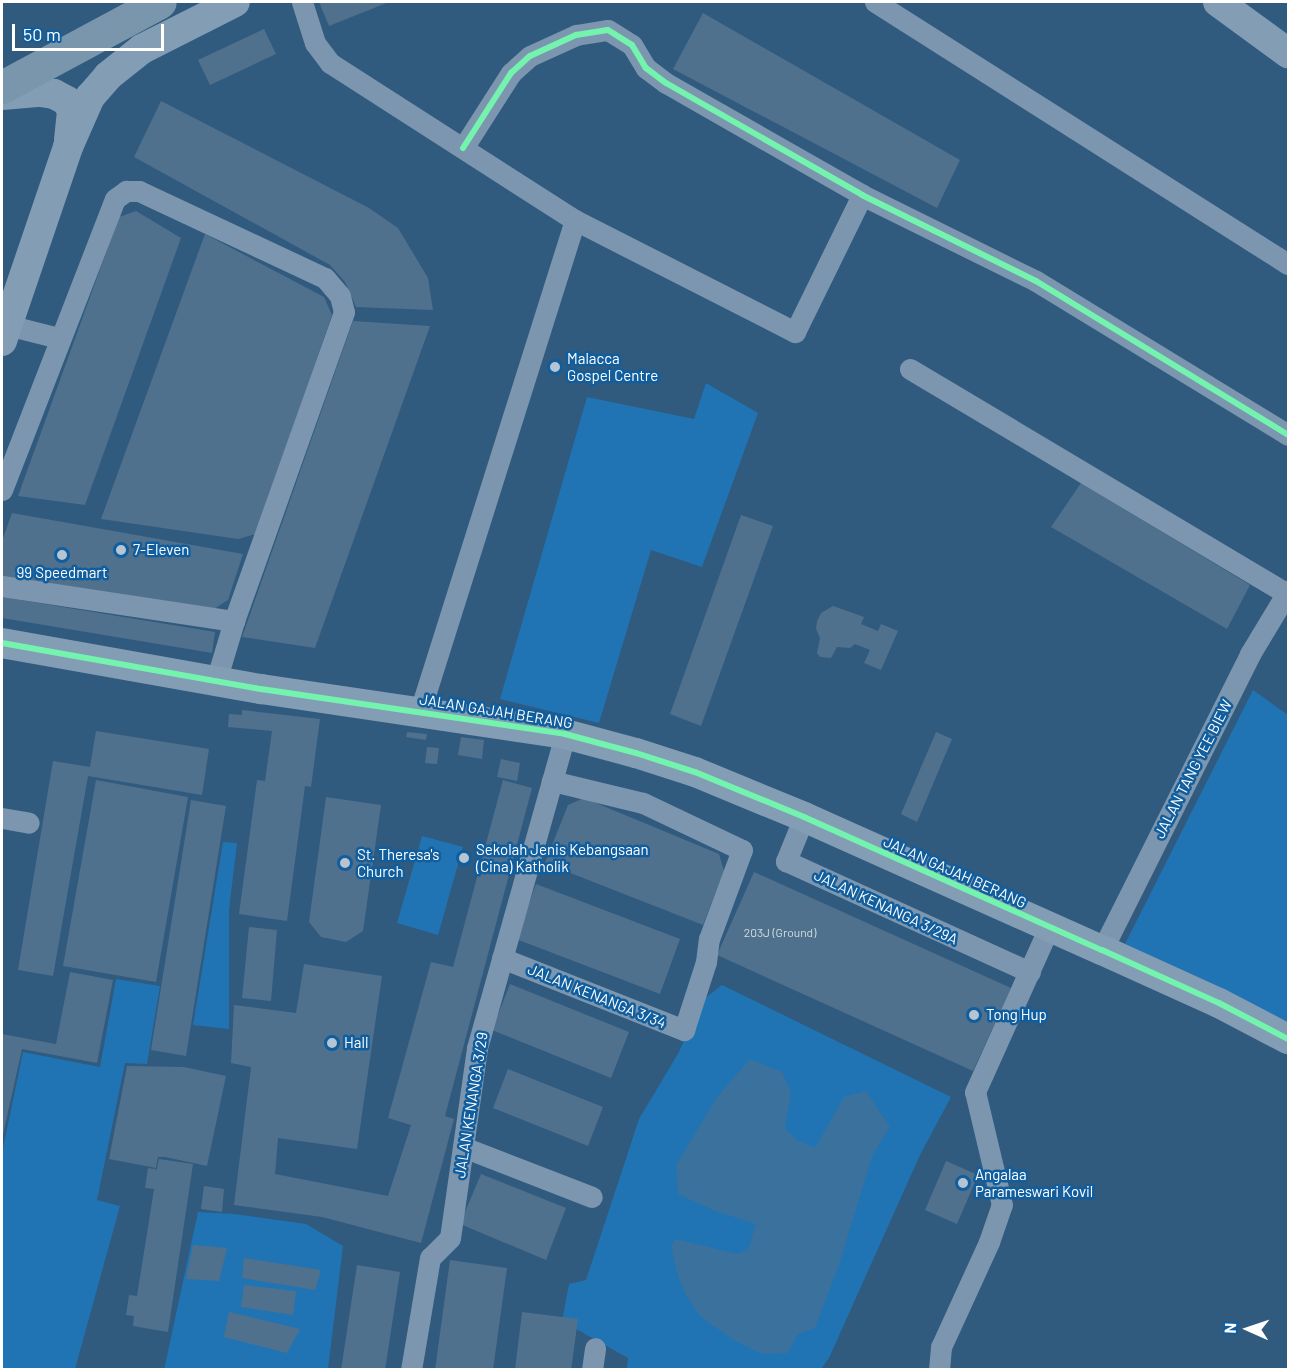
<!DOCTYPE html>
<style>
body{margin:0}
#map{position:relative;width:1290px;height:1371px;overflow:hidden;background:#305a7e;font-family:Barlow,sans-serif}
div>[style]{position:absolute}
.green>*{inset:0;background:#2074b3}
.water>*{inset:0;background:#3b719d}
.building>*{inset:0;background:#50718d}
.street>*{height:21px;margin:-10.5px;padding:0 10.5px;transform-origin:10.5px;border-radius:10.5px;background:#7b96ae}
.secondary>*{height:30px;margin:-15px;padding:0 15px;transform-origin:15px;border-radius:15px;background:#829db4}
.primary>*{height:33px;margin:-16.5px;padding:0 16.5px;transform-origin:16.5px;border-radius:16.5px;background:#7a96ad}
.cycleway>*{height:6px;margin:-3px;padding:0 3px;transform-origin:3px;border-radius:3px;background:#73f3ae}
.dots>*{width:16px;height:16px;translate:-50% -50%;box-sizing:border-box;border:3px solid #105e9e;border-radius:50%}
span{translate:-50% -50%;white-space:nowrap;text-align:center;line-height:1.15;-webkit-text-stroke:5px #105e9e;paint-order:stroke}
.number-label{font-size:12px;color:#d3dce2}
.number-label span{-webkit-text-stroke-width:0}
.poi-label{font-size:15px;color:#fff}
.left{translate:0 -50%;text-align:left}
.street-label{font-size:15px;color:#fff}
.frame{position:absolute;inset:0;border:3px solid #fff;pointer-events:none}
.north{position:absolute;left:1218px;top:1299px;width:60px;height:60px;-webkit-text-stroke:4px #105e9e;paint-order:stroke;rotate:273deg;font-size:16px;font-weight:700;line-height:24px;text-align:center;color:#fff}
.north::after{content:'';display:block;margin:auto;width:21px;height:27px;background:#fff;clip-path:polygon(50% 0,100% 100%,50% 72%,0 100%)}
.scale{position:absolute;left:12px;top:24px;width:152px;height:27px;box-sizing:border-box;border:3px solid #fff;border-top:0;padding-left:8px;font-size:18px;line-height:21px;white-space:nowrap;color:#fff;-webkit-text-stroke:4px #105e9e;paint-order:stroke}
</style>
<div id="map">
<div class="green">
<div style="clip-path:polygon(706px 383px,758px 413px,702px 567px,651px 550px,599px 723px,500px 699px,587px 397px,694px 419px)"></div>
<div style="clip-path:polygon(1253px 690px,1288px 715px,1288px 1022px,1125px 944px)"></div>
<div style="clip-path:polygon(422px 836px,463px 847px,438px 935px,397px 923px)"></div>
<div style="clip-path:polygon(223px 842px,237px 843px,229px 910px,229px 1029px,193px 1025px)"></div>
<div style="clip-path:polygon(116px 979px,160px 986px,147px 1064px,125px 1063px,97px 1200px,120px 1206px,75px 1369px,2px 1369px,2px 1153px,23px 1052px,100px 1067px)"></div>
<div style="clip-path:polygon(722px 985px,951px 1097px,920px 1155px,829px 1358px,821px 1369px,627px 1369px,628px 1358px,562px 1321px,569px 1284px,586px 1280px,639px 1119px,679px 1052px,700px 1002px)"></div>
<div style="clip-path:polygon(198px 1212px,235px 1214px,306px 1224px,343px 1246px,328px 1369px,164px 1370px)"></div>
</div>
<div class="water">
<div style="clip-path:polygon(750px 1059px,782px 1072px,791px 1093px,785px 1128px,797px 1140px,815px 1148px,844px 1097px,866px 1091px,890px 1127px,872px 1156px,839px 1265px,815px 1328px,798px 1334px,788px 1353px,762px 1354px,732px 1339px,701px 1317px,687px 1297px,679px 1279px,671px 1248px,675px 1239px,737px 1254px,748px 1250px,756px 1224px,715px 1211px,678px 1194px,676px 1165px,717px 1097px)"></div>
</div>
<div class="building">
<div style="clip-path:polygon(319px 2px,389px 2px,329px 26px)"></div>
<div style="clip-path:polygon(703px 13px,960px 160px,937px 208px,673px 69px)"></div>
<div style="clip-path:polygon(264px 29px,276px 54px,210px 85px,198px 60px)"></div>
<div style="clip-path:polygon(161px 101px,369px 208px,398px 228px,428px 278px,433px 310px,356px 307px,345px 282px,330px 265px,134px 157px)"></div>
<div style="clip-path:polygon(136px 211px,181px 238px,85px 505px,18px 496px,119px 217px)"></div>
<div style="clip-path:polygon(205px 234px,324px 297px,332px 315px,256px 534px,238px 539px,101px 519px)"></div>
<div style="clip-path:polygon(353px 321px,430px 326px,315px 648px,242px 637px)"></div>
<div style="clip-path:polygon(1081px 483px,1250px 585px,1227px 629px,1051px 527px)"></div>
<div style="clip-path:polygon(12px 513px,243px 554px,228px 600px,208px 613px,4px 578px,2px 574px,2px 541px)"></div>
<div style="clip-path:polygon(741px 515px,773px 526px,701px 726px,670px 714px)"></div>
<div style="clip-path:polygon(2px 597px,215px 632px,212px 653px,2px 618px)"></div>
<div style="clip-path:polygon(833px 606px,864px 617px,861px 624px,878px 631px,881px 624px,898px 631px,881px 670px,864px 663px,870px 650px,855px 644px,850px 648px,837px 647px,831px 658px,820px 657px,817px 653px,820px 638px,816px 629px,817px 621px,821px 613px)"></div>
<div style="clip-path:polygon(242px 710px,320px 719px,311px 787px,305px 786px,287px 921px,239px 914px,257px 780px,265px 781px,272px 731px,228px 727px,229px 714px,242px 715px)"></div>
<div style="clip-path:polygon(96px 731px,209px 749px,202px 795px,88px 776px,53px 976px,18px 970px,53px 761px,90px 767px)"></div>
<div style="clip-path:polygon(407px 732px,427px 734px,426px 740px,406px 737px)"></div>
<div style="clip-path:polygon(936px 732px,952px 739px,917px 822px,901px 814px)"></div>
<div style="clip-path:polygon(461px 737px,484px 740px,482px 759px,458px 755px)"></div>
<div style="clip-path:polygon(427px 747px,439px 748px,437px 764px,425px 763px)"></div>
<div style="clip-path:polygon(501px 759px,520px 763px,517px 781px,497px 777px)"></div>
<div style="clip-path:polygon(96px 780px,188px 797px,156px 982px,63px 966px)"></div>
<div style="clip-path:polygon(503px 780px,532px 788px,445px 1116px,454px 1119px,421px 1243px,322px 1217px,234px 1205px,251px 1067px,231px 1063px,234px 1005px,296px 1013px,304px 964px,382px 976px,357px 1149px,278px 1138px,275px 1174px,388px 1196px,411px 1125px,388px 1118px,431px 962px,453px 967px)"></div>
<div style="clip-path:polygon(326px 797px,381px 805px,363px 931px,346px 942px,321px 937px,309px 922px)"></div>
<div style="clip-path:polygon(584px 798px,719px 854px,724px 871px,703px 925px,545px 863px,568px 805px)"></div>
<div style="clip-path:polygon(191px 800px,226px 806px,186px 1056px,151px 1050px)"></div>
<div style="clip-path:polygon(754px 872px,1011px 988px,973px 1071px,717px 955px)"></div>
<div style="clip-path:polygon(536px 884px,680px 939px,660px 994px,516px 939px)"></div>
<div style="clip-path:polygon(249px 927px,277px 930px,271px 1001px,242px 998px)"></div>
<div style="clip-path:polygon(70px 972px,113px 980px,97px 1063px,22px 1049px,2px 1139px,2px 1034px,56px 1044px)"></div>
<div style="clip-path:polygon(510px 984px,629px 1032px,611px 1078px,492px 1030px)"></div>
<div style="clip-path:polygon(127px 1066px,184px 1067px,226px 1076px,207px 1166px,165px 1157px,158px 1157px,156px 1168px,109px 1159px)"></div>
<div style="clip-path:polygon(508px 1069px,603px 1107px,588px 1146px,493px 1108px)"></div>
<div style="clip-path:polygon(159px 1159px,193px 1164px,168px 1332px,133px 1326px,134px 1316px,126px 1315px,129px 1295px,137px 1296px,154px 1189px,145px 1188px,148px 1168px,156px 1169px,156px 1172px)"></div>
<div style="clip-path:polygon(946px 1161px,978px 1175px,957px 1224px,925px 1210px)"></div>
<div style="clip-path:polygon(481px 1174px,566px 1208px,546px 1260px,460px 1224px)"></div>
<div style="clip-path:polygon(204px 1186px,224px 1189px,222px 1212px,201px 1209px)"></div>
<div style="clip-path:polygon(193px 1245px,227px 1248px,219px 1281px,186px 1279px)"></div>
<div style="clip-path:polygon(244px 1258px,321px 1270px,315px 1290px,242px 1278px)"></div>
<div style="clip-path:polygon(450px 1260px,507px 1268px,493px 1370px,435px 1370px)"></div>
<div style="clip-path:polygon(357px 1265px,400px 1272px,385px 1370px,341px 1370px)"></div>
<div style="clip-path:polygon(244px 1285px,296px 1291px,293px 1315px,241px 1307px)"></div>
<div style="clip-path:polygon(229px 1312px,300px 1329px,287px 1353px,224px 1337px)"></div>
<div style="clip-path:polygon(522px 1312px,578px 1319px,571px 1370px,515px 1370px)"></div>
</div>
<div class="street">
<div style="left:302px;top:2px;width:43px;rotate:72.4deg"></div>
<div style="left:315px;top:43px;width:25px;rotate:53deg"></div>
<div style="left:330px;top:63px;width:291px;rotate:32.7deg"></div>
<div style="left:575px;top:220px;width:247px;rotate:27deg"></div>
<div style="left:795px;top:332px;width:153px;rotate:-63.9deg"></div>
<div style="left:875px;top:2px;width:489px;rotate:32.4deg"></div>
<div style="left:463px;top:148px;width:89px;rotate:-57.4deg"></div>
<div style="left:511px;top:73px;width:25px;rotate:-42deg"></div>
<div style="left:530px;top:56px;width:51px;rotate:-24.5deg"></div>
<div style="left:576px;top:35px;width:32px;rotate:-9deg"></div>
<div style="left:608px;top:30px;width:28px;rotate:32deg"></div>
<div style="left:632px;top:45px;width:27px;rotate:59deg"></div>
<div style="left:646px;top:68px;width:25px;rotate:37deg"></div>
<div style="left:666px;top:83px;width:226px;rotate:29.7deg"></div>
<div style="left:862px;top:195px;width:194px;rotate:26.3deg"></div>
<div style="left:1036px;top:281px;width:295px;rotate:31.4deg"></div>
<div style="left:7px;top:325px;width:54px;rotate:14deg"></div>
<div style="left:910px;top:369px;width:440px;rotate:30.8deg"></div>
<div style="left:2px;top:490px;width:312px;rotate:-68.8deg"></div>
<div style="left:115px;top:199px;width:14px;rotate:-36deg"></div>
<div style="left:126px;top:191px;width:13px"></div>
<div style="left:139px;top:191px;width:205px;rotate:25.1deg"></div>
<div style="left:325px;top:278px;width:23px;rotate:50deg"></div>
<div style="left:340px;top:296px;width:16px;rotate:76deg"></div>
<div style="left:344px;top:312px;width:328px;rotate:109.6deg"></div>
<div style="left:234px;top:621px;width:63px;rotate:106.7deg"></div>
<div style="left:2px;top:586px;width:235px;rotate:8.6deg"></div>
<div style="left:420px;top:711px;width:515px;rotate:-72.48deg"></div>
<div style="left:804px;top:817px;width:48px;rotate:112.2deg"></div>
<div style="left:786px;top:861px;width:268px;rotate:24.5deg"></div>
<div style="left:2px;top:818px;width:27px;rotate:10deg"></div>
<div style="left:1102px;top:950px;width:331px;rotate:-63.4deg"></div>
<div style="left:1250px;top:654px;width:74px;rotate:-58.9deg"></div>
<div style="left:502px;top:958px;width:196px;rotate:21.6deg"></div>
<div style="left:684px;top:1030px;width:71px;rotate:-72.1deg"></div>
<div style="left:706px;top:962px;width:23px;rotate:-83deg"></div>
<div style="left:709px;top:939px;width:95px;rotate:-69.7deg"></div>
<div style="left:742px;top:850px;width:110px;rotate:-154.6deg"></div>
<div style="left:643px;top:803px;width:94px;rotate:-166.4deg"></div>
<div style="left:463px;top:1147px;width:138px;rotate:21.2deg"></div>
<div style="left:411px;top:1370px;width:114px;rotate:-80.4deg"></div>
<div style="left:430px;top:1258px;width:28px;rotate:-45deg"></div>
<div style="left:450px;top:1238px;width:192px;rotate:-81.9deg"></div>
<div style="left:477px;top:1048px;width:326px;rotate:-74.3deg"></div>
<div style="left:592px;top:1370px;width:22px;rotate:-82deg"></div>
<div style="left:939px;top:1370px;width:23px;rotate:-85deg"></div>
<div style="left:941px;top:1347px;width:115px;rotate:-65.4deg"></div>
<div style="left:989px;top:1242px;width:39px;rotate:-71deg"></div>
<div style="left:1002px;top:1205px;width:116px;rotate:-103.4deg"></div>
<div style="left:975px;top:1092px;width:181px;rotate:-65.8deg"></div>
</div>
<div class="secondary">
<div style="left:1218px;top:2px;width:87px;rotate:36.1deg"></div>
<div style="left:2px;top:95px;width:38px;rotate:-5deg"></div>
<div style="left:40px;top:92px;width:14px;rotate:8deg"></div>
<div style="left:54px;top:94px;width:15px;rotate:28deg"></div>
<div style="left:67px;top:101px;width:11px;rotate:63deg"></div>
<div style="left:72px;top:111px;width:29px;rotate:96deg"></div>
<div style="left:2px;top:341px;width:205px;rotate:-71.2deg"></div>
<div style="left:68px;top:147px;width:55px;rotate:-66.3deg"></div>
<div style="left:90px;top:97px;width:28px;rotate:-49deg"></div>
<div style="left:108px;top:76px;width:43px;rotate:-38.5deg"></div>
<div style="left:142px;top:49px;width:104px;rotate:-26.8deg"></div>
<div style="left:2px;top:643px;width:263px;rotate:10.1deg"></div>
<div style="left:261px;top:689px;width:307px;rotate:8.4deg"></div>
<div style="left:565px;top:734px;width:73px;rotate:15deg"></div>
<div style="left:636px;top:753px;width:62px;rotate:17.9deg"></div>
<div style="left:695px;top:772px;width:118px;rotate:22.4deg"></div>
<div style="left:804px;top:817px;width:326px;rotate:24.1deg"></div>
<div style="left:1102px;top:950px;width:128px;rotate:24.4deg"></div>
<div style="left:1219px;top:1003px;width:78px;rotate:27.6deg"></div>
</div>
<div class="primary">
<div style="left:2px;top:87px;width:179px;rotate:-28.3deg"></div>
</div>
<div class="cycleway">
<div style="left:463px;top:148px;width:89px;rotate:-57.4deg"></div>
<div style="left:511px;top:73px;width:25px;rotate:-42deg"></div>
<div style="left:530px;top:56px;width:51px;rotate:-24.5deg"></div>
<div style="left:576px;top:35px;width:32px;rotate:-9deg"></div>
<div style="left:608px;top:30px;width:28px;rotate:32deg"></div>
<div style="left:632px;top:45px;width:27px;rotate:59deg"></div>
<div style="left:646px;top:68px;width:25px;rotate:37deg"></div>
<div style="left:666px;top:83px;width:226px;rotate:29.7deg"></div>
<div style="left:862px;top:195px;width:194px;rotate:26.3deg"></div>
<div style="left:1036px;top:281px;width:295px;rotate:31.4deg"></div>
<div style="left:2px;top:643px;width:263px;rotate:10.1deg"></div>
<div style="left:261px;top:689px;width:307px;rotate:8.4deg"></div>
<div style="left:565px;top:734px;width:73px;rotate:15deg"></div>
<div style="left:636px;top:753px;width:62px;rotate:17.9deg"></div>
<div style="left:695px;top:772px;width:118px;rotate:22.4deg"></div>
<div style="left:804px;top:817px;width:326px;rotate:24.1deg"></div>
<div style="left:1102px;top:950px;width:128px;rotate:24.4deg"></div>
<div style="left:1219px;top:1003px;width:78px;rotate:27.6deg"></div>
</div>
<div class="dots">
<div style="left:555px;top:367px;background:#b7c5d2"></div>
<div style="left:121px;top:550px;background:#b7c5d2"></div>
<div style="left:62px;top:555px;background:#b7c5d2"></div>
<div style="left:464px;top:858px;background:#b7c5d2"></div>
<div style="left:345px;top:863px;background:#b7c5d2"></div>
<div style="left:974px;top:1015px;background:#b7c5d2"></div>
<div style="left:332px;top:1043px;background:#b7c5d2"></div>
<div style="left:963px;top:1183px;background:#b7c5d2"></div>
</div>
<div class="number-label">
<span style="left:780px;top:933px">203J (Ground)</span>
</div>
<div class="poi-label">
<span class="left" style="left:567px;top:367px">Malacca<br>Gospel Centre</span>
<span class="left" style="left:133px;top:550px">7-Eleven</span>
<span style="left:62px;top:573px">99 Speedmart</span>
<span class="left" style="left:476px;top:858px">Sekolah Jenis Kebangsaan<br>(Cina) Katholik</span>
<span class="left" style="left:357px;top:863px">St. Theresa's<br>Church</span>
<span class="left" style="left:986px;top:1015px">Tong Hup</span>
<span class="left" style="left:344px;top:1043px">Hall</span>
<span class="left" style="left:975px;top:1183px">Angalaa<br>Parameswari Kovil</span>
</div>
<div class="street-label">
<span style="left:496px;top:711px;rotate:9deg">JALAN GAJAH BERANG</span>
<span style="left:1193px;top:769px;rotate:-63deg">JALAN TANG YEE BIEW</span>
<span style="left:955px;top:872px;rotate:24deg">JALAN GAJAH BERANG</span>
<span style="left:886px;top:907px;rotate:25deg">JALAN KENANGA 3/29A</span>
<span style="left:597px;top:996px;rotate:22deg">JALAN KENANGA 3/34</span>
<span style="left:471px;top:1105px;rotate:-81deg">JALAN KENANGA 3/29</span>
</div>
<div class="frame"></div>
<div class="north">N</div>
<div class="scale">50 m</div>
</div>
